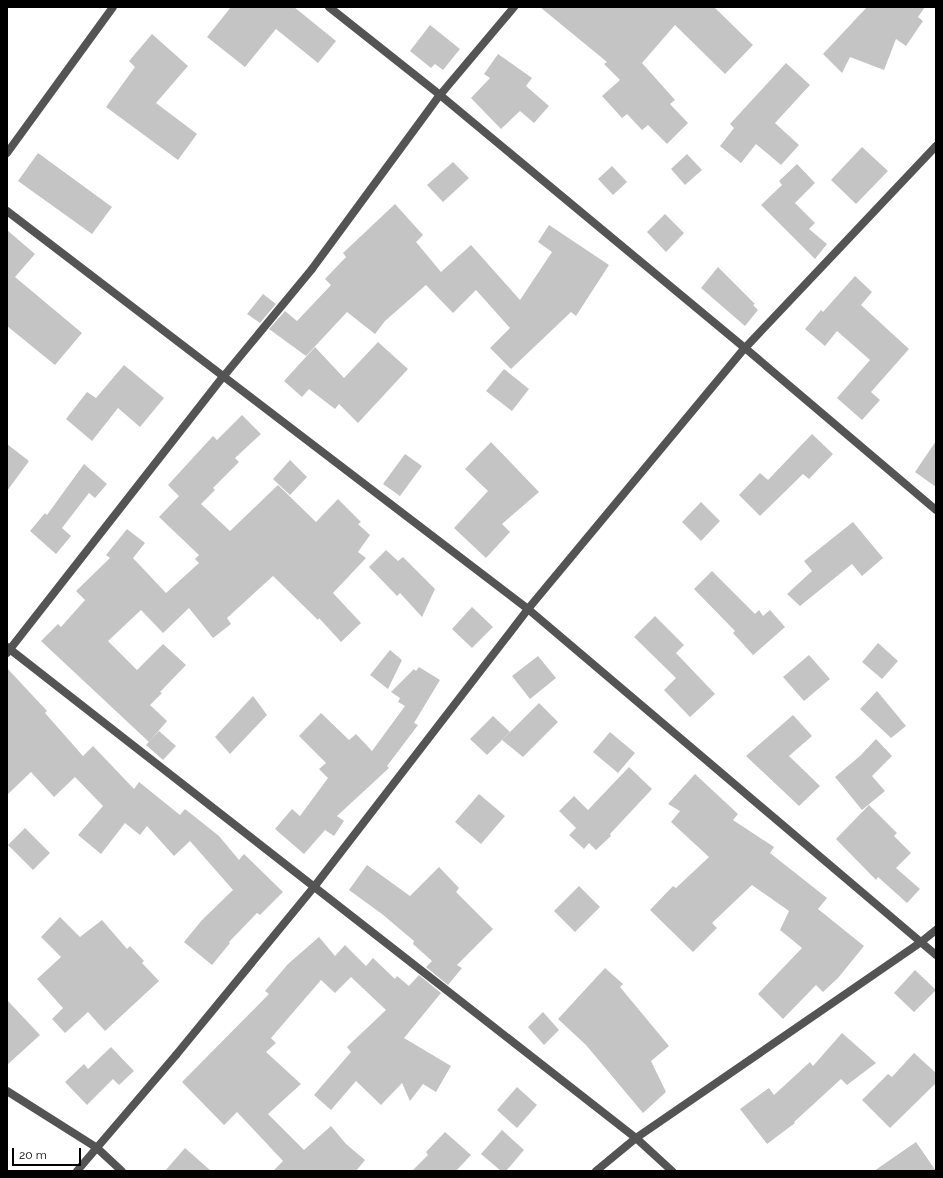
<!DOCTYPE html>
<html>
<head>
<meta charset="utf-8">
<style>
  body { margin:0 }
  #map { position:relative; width:943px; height:1178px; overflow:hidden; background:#fff; font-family:Raleway,sans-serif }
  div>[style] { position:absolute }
  .building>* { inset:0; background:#c4c4c4 }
  .street>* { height:8px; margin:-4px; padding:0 4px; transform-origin:4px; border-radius:4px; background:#545454 }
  span { translate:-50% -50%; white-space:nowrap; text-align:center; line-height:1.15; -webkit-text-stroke:3px #fff; paint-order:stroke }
  .frame { position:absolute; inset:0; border:8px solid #000; pointer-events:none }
  .scale { position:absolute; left:12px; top:1148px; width:69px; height:18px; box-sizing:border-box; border:2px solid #000; border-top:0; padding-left:5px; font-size:12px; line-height:14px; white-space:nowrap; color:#000; -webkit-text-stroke:3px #fff; paint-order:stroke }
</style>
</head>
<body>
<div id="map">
  <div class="building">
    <i style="clip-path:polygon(231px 7px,294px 7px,336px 41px,318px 63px,276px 29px,245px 67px,207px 37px)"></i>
    <i style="clip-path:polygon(540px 7px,714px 7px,753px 45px,725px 74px,675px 25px,642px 63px,675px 100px,670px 104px,688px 123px,667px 144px,648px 125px,642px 130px,627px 114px,622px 118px,602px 96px,620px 80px,604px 64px,607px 62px)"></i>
    <i style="clip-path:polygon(867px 7px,925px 7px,918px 17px,923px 21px,906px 46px,896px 39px,884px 70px,850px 57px,842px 73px,823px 54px)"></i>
    <i style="clip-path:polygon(430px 25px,460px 49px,443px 70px,435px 64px,431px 68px,410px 51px)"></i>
    <i style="clip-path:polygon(152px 34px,188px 66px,156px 103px,197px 134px,178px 160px,106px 107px,135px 67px,129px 61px)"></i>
    <i style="clip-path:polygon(498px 54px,532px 78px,526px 86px,549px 106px,534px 123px,520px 111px,501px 129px,471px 98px,490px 78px,484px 74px)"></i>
    <i style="clip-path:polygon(786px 63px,810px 85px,775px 123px,799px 145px,781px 165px,756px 144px,741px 163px,720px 146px,734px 128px,730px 124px)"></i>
    <i style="clip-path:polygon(862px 147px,888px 171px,856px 204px,831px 180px)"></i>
    <i style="clip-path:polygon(38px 153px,112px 207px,92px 234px,18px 181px)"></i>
    <i style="clip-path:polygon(687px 154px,702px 170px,685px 185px,671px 169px)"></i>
    <i style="clip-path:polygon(453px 162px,469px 178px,443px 202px,427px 185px)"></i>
    <i style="clip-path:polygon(797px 164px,815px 183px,795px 203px,815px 223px,809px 229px,827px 244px,815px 259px,761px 205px,782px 185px,779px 181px)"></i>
    <i style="clip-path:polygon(612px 166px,627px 182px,613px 195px,598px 179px)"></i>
    <i style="clip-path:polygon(395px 204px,423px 235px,416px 242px,441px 272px,471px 245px,520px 300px,552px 252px,538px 242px,549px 225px,609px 265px,576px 316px,571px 312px,511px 369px,490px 348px,510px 328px,476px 290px,453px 313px,426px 285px,385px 321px,375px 334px,347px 312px,306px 356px,269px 329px,285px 311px,297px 321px,331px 285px,325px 279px,346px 257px,343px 253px)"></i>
    <i style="clip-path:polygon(665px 214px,684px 233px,666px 252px,647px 232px)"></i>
    <i style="clip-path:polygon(7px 230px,35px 254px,15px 277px,82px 333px,55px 365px,7px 326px)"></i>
    <i style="clip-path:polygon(718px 267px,755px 304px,753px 305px,758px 310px,745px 326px,701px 288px)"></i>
    <i style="clip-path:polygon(855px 276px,872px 292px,861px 305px,909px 349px,871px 392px,880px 400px,862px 420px,837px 398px,870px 360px,837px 331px,825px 346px,805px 329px,821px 310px,823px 312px)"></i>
    <i style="clip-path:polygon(263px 294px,276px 304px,260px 323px,247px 314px)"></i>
    <i style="clip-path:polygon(378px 342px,408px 369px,358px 423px,339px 404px,335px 409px,309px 389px,302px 397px,284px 381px,315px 347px,344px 378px)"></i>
    <i style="clip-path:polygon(124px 365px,164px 398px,140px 427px,118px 408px,92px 441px,66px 419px,87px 392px,96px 398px)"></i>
    <i style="clip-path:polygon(504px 369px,529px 389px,512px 411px,486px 391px)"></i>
    <i style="clip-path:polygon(242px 415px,261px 434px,235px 458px,239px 462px,213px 488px,215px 490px,201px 504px,230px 531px,278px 485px,316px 522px,338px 499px,361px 522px,358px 524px,370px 535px,358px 552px,366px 558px,333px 593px,361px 623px,341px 642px,319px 618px,318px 620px,273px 576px,227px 618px,231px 624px,213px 638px,189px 608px,163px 633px,141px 610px,108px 641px,137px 670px,163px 644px,186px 665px,160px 692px,162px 693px,150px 705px,167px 721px,149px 742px,41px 641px,58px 624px,61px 627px,85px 600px,76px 591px,110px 558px,106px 555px,127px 529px,145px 543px,133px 558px,166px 593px,199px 563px,195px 559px,199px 555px,159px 517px,179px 496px,168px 485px,213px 436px,217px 440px)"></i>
    <i style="clip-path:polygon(812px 434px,833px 454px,809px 479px,803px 474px,760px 516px,739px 495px,760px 473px,768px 480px)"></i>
    <i style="clip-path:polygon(936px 441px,936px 487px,915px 472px)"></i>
    <i style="clip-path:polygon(491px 442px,539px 492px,502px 524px,510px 532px,486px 558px,454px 528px,488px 491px,465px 469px)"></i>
    <i style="clip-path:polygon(7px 444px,29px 461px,7px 491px)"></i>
    <i style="clip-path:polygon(405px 454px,422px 466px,400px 496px,383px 484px)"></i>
    <i style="clip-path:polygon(290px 460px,307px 477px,290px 495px,273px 479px)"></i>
    <i style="clip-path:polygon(84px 464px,107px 484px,95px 498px,89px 493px,62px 528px,71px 536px,56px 554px,30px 531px,45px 513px,47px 515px)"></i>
    <i style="clip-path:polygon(701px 502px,720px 521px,701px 541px,682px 522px)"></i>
    <i style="clip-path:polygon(853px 522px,883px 558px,862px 576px,852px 564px,800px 606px,787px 594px,812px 571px,804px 561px)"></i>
    <i style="clip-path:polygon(386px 550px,398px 561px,403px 557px,435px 589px,422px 617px,400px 593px,397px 596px,369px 567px)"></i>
    <i style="clip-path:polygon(712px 571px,755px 614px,759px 610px,763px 616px,770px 610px,785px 627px,753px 655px,733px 633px,735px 631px,694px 589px)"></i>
    <i style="clip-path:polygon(472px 607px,493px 627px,472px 648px,452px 629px)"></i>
    <i style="clip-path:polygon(655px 616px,684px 645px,676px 653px,715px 694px,690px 717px,664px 690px,676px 678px,634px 637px)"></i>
    <i style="clip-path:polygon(878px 643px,898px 661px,882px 679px,862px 662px)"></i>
    <i style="clip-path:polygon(390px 650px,402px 660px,388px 689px,370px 675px)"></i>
    <i style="clip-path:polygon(809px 655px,830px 679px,804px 701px,783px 677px)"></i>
    <i style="clip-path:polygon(538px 656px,556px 678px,530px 699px,512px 676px)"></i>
    <i style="clip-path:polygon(419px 667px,440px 680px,414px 723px,418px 725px,387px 766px,389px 768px,337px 816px,344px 821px,334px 836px,325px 830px,304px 854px,275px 829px,292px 809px,300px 816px,328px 778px,319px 769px,326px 763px,299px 736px,321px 713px,349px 740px,356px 734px,372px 751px,405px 706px,398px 702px,400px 698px,391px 692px,414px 669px,416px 671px)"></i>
    <i style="clip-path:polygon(7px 668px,47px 711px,45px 713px,83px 756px,93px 746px,134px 789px,139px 782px,180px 815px,185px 809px,219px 836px,239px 860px,244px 854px,283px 892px,260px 915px,257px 913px,229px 942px,230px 943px,212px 965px,184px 942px,202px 920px,233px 890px,190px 841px,174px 856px,147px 826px,140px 835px,125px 823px,101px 854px,78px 835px,103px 806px,75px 777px,54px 797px,31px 772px,7px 795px)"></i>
    <i style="clip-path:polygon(877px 691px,906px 726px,891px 738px,860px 709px)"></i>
    <i style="clip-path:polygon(253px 696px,267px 715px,230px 754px,215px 737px)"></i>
    <i style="clip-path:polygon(539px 703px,558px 722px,523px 757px,502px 740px)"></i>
    <i style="clip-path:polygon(793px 715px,812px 736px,789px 756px,820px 786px,799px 806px,746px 756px)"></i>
    <i style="clip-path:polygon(493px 716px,510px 732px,487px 755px,470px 739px)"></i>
    <i style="clip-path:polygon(159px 731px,176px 746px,163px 760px,146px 745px)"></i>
    <i style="clip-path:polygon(610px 732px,635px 753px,618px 773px,593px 752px)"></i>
    <i style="clip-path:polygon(876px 739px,892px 756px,872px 776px,885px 791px,862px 810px,835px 777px,860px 756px)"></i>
    <i style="clip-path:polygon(629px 767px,652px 789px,610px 834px,611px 836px,596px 850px,589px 843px,584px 849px,569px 835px,576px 828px,559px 811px,574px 796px,588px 810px)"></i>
    <i style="clip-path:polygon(695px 774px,738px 814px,733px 820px,774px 847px,770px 853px,827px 898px,818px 909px,864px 946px,838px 978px,823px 992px,816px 985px,783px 1019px,758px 994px,802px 948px,780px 930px,789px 911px,752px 885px,712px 923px,717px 928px,693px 952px,650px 910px,673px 886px,676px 888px,709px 857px,671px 822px,680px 811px,668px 804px)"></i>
    <i style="clip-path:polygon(479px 794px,505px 816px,481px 844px,455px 822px)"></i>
    <i style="clip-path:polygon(869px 805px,897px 833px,894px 836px,911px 853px,896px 868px,920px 889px,907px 903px,878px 877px,876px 880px,836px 839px)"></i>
    <i style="clip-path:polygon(25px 828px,50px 853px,33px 870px,8px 845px)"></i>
    <i style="clip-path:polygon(367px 865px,410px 896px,439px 867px,459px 888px,456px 892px,493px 929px,457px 965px,462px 968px,448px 985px,426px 967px,432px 961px,413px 944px,414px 941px,382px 914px,349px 890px)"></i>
    <i style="clip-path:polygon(579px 886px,600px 907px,575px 932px,554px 911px)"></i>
    <i style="clip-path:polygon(60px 917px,80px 937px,102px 920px,127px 949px,130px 946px,144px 961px,142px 963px,159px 981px,105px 1031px,88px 1012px,65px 1033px,52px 1019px,63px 1008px,37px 979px,61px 957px,41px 937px)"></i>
    <i style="clip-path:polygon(319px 937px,335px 956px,345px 945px,366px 966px,373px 958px,395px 979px,397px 976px,409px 986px,419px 975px,441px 993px,404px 1038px,451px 1066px,436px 1092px,423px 1084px,410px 1101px,402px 1083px,381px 1105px,356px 1081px,331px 1110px,314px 1095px,351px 1052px,347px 1047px,386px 1010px,351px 977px,335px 993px,321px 980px,271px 1038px,276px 1043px,266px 1052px,301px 1084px,268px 1114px,304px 1150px,331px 1126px,346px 1144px,365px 1160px,356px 1171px,273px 1171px,283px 1161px,237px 1112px,224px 1125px,182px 1082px,269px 994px,265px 991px,288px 964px)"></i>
    <i style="clip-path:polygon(605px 968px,623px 984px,620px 987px,669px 1046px,651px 1061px,666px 1092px,643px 1113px,586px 1045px,558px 1019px)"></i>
    <i style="clip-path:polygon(915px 970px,936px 990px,914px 1012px,894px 993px)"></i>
    <i style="clip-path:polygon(7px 1000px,40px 1035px,7px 1065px)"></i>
    <i style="clip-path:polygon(543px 1012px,559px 1030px,544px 1045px,528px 1027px)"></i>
    <i style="clip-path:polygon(842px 1033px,876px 1063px,847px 1085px,841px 1079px,794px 1122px,795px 1123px,767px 1144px,740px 1109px,769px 1088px,774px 1095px,810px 1062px,813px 1066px)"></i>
    <i style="clip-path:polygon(111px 1047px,134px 1071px,119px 1085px,113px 1079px,87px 1105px,65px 1082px,84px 1064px,88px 1069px)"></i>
    <i style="clip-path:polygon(914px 1053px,936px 1073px,936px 1083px,890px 1128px,862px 1100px,888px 1074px,892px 1077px)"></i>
    <i style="clip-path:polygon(517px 1087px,537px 1105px,517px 1128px,497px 1110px)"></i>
    <i style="clip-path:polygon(502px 1130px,524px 1150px,506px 1171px,501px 1171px,481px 1154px)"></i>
    <i style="clip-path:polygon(445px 1132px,471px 1155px,456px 1171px,412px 1171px,428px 1155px,426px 1152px)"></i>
    <i style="clip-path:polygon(916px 1142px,936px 1171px,874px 1171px)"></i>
    <i style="clip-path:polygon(185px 1148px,211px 1171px,165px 1171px)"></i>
  </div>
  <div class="street">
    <i style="left:329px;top:7px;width:142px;rotate:38.4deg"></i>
    <i style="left:440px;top:95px;width:396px;rotate:39.7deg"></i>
    <i style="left:745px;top:348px;width:250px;rotate:40.3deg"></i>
    <i style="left:7px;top:153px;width:180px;rotate:-54deg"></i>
    <i style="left:7px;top:211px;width:656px;rotate:37.38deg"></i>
    <i style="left:528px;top:609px;width:535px;rotate:40.3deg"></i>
    <i style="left:7px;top:647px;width:798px;rotate:37.98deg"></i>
    <i style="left:636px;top:1138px;width:49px;rotate:42.5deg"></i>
    <i style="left:7px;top:653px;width:350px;rotate:-52deg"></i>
    <i style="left:223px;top:377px;width:140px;rotate:-50.5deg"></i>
    <i style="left:312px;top:269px;width:216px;rotate:-53.7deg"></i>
    <i style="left:440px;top:95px;width:115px;rotate:-49.9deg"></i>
    <i style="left:7px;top:1091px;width:107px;rotate:32.3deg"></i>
    <i style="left:97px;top:1148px;width:34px;rotate:43deg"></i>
    <i style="left:77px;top:1171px;width:153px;rotate:-49.5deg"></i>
    <i style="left:176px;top:1055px;width:217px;rotate:-50.6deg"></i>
    <i style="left:314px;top:887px;width:351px;rotate:-52.4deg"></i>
    <i style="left:528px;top:609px;width:339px;rotate:-50.3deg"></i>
    <i style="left:745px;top:348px;width:278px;rotate:-46.6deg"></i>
    <i style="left:596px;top:1171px;width:52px;rotate:-39.5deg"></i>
    <i style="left:636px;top:1138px;width:346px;rotate:-34.5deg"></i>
    <i style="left:921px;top:942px;width:19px;rotate:-39deg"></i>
  </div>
  <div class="frame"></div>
  <div class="scale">20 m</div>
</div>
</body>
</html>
